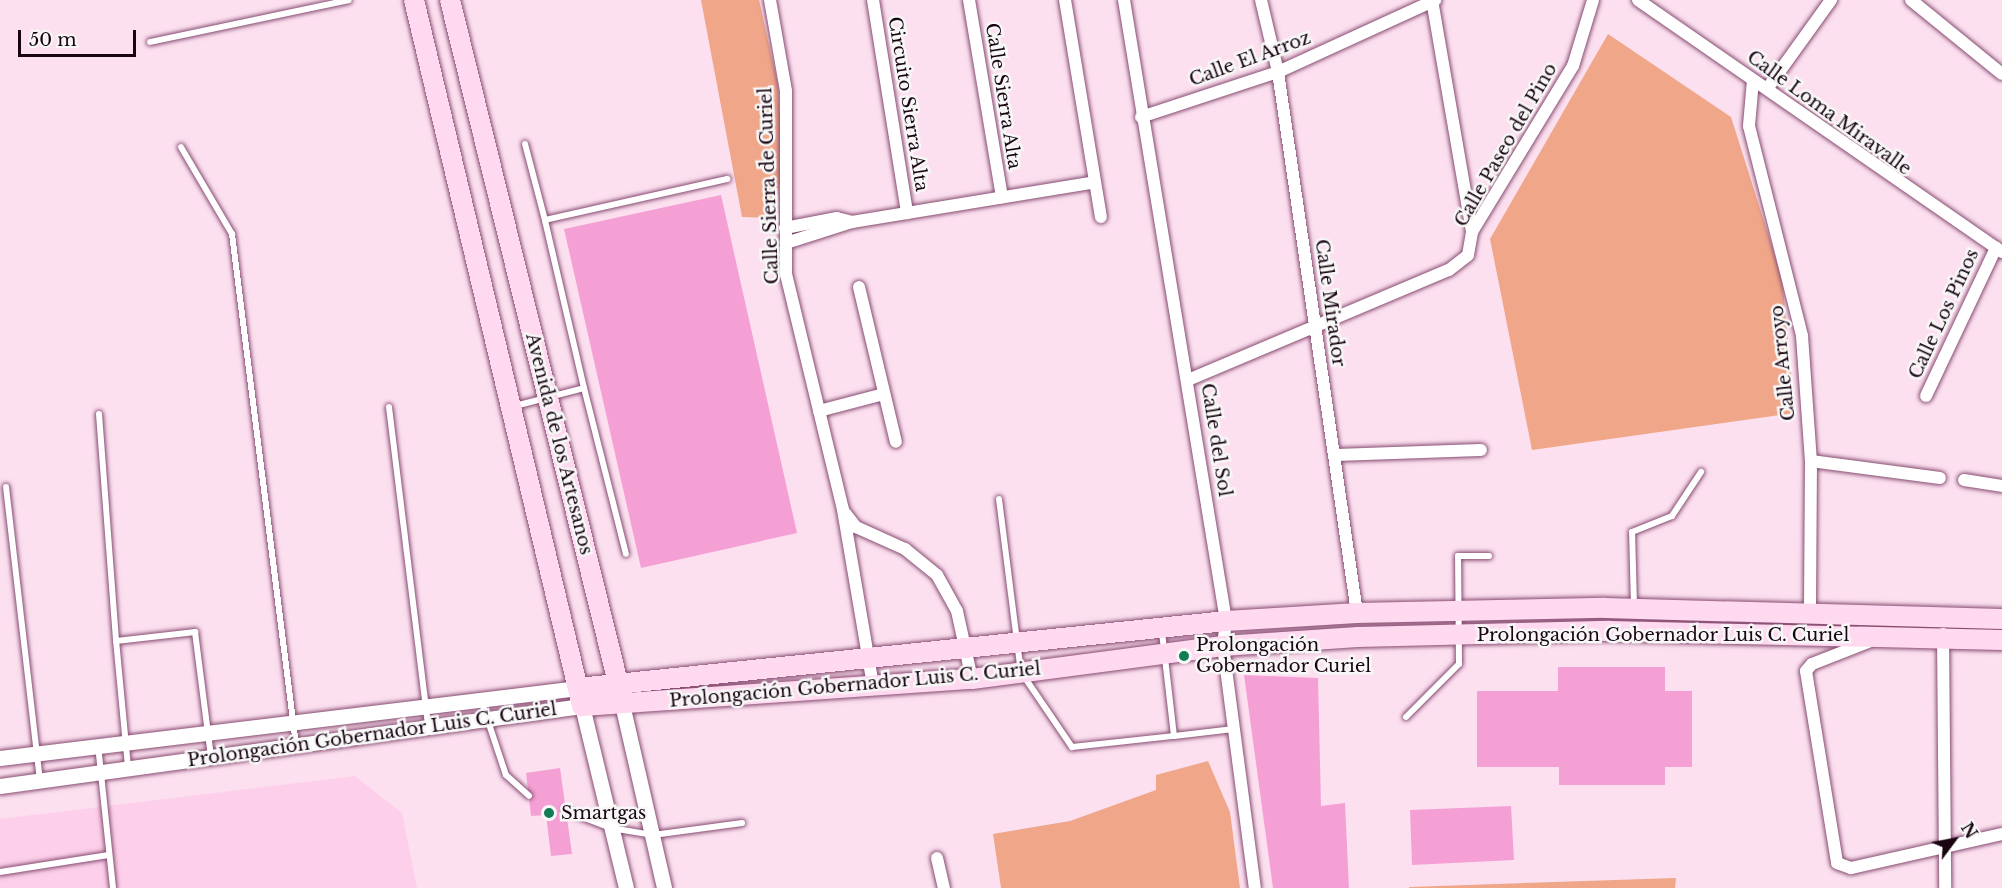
<!DOCTYPE html>
<html>
<head>
<meta charset="utf-8">
<style>
  body { margin:0 }
  #map { position:relative; width:2002px; height:888px; overflow:hidden; background:#fce0f0; font-family:"Libre Baskerville",serif }
  div>[style] { position:absolute }
  .built>* { inset:0; background:#fdcfea }
  .green>* { inset:0; background:#f0a689 }
  .building>* { inset:0; background:#f5a0d4 }
  .roads { filter:drop-shadow(0 0 2px #874c71) drop-shadow(0 0 2px #874c71) }
  .service>* { height:6px; margin:-3px; padding:0 3px; transform-origin:3px; border-radius:3px; background:#fff }
  .minor>* { height:12px; margin:-6px; padding:0 6px; transform-origin:6px; border-radius:6px; background:#fff }
  .tertiary>* { height:15px; margin:-7.5px; padding:0 7.5px; transform-origin:7.5px; border-radius:7.5px; background:#fff }
  .primary>* { height:20px; margin:-10px; padding:0 10px; transform-origin:10px; border-radius:10px; background:#fed9ef }
  .dots>* { width:16px; height:16px; translate:-50% -50%; box-sizing:border-box; border:3px solid #f7f7f7; border-radius:50% }
  span { translate:-50% -50%; white-space:nowrap; text-align:center; line-height:1.15; -webkit-text-stroke:5px #f7f7f7; paint-order:stroke }
  .street-label { font-size:18px; color:#190412 }
  .poi-label { font-size:18px; color:#190412 }
  .left { translate:0 -50%; text-align:left }
  .north { position:absolute; left:1924px; top:810px; width:60px; height:60px; -webkit-text-stroke:4px #f7f7f7; paint-order:stroke; rotate:58deg; font-size:16px; font-weight:700; line-height:24px; text-align:center; color:#190412 }
  .north::after { content:''; display:block; margin:auto; width:21px; height:27px; background:#190412; clip-path:polygon(50% 0,100% 100%,50% 72%,0 100%) }
  .scale { position:absolute; left:18px; top:30px; width:118px; height:27px; box-sizing:border-box; border:3px solid #190412; border-top:0; padding-left:8px; font-size:18px; line-height:21px; white-space:nowrap; color:#190412; -webkit-text-stroke:4px #f7f7f7; paint-order:stroke }
</style>
</head>
<body>
<div id="map">
  <div class="built">
    <i style="clip-path:polygon(355px 776px,402px 813px,417px 888px,0 888px,0 819px)"></i>
  </div>
  <div class="green">
    <i style="clip-path:polygon(701px 0,759px 0,778px 85px,782px 170px,774px 218px,742px 217px)"></i>
    <i style="clip-path:polygon(1608px 34px,1731px 117px,1782px 278px,1795px 413px,1532px 450px,1490px 239px)"></i>
    <i style="clip-path:polygon(1208px 761px,1230px 812px,1240px 888px,1001px 888px,993px 834px,1070px 821px,1156px 790px,1156px 775px)"></i>
    <i style="clip-path:polygon(1676px 878px,1675px 888px,1409px 888px,1409px 887px)"></i>
  </div>
  <div class="building">
    <i style="clip-path:polygon(721px 195px,797px 533px,641px 568px,564px 229px)"></i>
    <i style="clip-path:polygon(1558px 667px,1665px 667px,1665px 691px,1692px 691px,1692px 767px,1665px 767px,1665px 785px,1559px 785px,1559px 767px,1477px 767px,1477px 691px,1558px 691px)"></i>
    <i style="clip-path:polygon(1244px 675px,1318px 678px,1321px 806px,1345px 803px,1349px 888px,1273px 888px)"></i>
    <i style="clip-path:polygon(560px 768px,572px 854px,551px 856px,546px 815px,531px 816px,526px 773px)"></i>
    <i style="clip-path:polygon(1511px 806px,1514px 860px,1412px 865px,1410px 810px)"></i>
  </div>
  <div class="roads">
    <div class="service">
      <i style="left:150px;top:42px;width:203px;rotate:-11.9deg"></i>
      <i style="left:525px;top:144px;width:79px;rotate:75.3deg"></i>
      <i style="left:181px;top:147px;width:101px;rotate:59.6deg"></i>
      <i style="left:232px;top:234px;width:515px;rotate:82.86deg"></i>
      <i style="left:584px;top:388px;width:171px;rotate:75.8deg"></i>
      <i style="left:515px;top:406px;width:71px;rotate:-14.6deg"></i>
      <i style="left:584px;top:388px;width:172px;rotate:-103.1deg"></i>
      <i style="left:545px;top:220px;width:187px;rotate:-12.7deg"></i>
      <i style="left:389px;top:407px;width:320px;rotate:83deg"></i>
      <i style="left:99px;top:414px;width:228px;rotate:85.7deg"></i>
      <i style="left:6px;top:487px;width:295px;rotate:83.4deg"></i>
      <i style="left:999px;top:499px;width:174px;rotate:82.8deg"></i>
      <i style="left:1021px;top:672px;width:91px;rotate:55.8deg"></i>
      <i style="left:1072px;top:747px;width:103px;rotate:-6.2deg"></i>
      <i style="left:1174px;top:736px;width:105px;rotate:-96.6deg"></i>
      <i style="left:1634px;top:606px;width:74px;rotate:-91.5deg"></i>
      <i style="left:1632px;top:532px;width:43px;rotate:-21.8deg"></i>
      <i style="left:1672px;top:516px;width:53px;rotate:-56.6deg"></i>
      <i style="left:481px;top:700px;width:79px;rotate:71.6deg"></i>
      <i style="left:506px;top:775px;width:31px;rotate:42deg"></i>
      <i style="left:1406px;top:717px;width:75px;rotate:-45deg"></i>
      <i style="left:1459px;top:664px;width:108px;rotate:-90.5deg"></i>
      <i style="left:1458px;top:556px;width:31px"></i>
      <i style="left:1174px;top:736px;width:60px;rotate:-6.7deg"></i>
      <i style="left:98px;top:745px;width:144px;rotate:84deg"></i>
      <i style="left:128px;top:767px;width:127px;rotate:-95.4deg"></i>
      <i style="left:116px;top:641px;width:80px;rotate:-6.5deg"></i>
      <i style="left:195px;top:632px;width:126px;rotate:82.7deg"></i>
      <i style="left:566px;top:811px;width:48px;rotate:20.7deg"></i>
      <i style="left:611px;top:828px;width:43px;rotate:9.5deg"></i>
      <i style="left:653px;top:835px;width:90px;rotate:-7.7deg"></i>
      <i style="left:0;top:872px;width:110px;rotate:-8.9deg"></i>
    </div>
    <div class="minor">
      <i style="left:770px;top:0;width:92px;rotate:80deg"></i>
      <i style="left:786px;top:91px;width:183px;rotate:90deg"></i>
      <i style="left:786px;top:274px;width:243px;rotate:76.4deg"></i>
      <i style="left:843px;top:510px;width:179px;rotate:80.3deg"></i>
      <i style="left:873px;top:0;width:216px;rotate:80.9deg"></i>
      <i style="left:969px;top:0;width:200px;rotate:80.5deg"></i>
      <i style="left:1065px;top:0;width:220px;rotate:80.6deg"></i>
      <i style="left:1124px;top:0;width:629px;rotate:80.67deg"></i>
      <i style="left:1226px;top:621px;width:25px;rotate:97deg"></i>
      <i style="left:1223px;top:646px;width:244px;rotate:82.5deg"></i>
      <i style="left:1261px;top:0;width:74px;rotate:76.7deg"></i>
      <i style="left:1278px;top:72px;width:547px;rotate:81.69deg"></i>
      <i style="left:1432px;top:0;width:235px;rotate:80.2deg"></i>
      <i style="left:1638px;top:0;width:443px;rotate:34.7deg"></i>
      <i style="left:1911px;top:0;width:117px;rotate:39.1deg"></i>
      <i style="left:1753px;top:80px;width:46px;rotate:95deg"></i>
      <i style="left:1749px;top:126px;width:217px;rotate:75.8deg"></i>
      <i style="left:1802px;top:336px;width:125px;rotate:85.9deg"></i>
      <i style="left:1811px;top:461px;width:152px;rotate:90.4deg"></i>
      <i style="left:1767px;top:89px;width:110px;rotate:-54.3deg"></i>
      <i style="left:1141px;top:117px;width:144px;rotate:-18.2deg"></i>
      <i style="left:1278px;top:72px;width:173px;rotate:-24.6deg"></i>
      <i style="left:785px;top:228px;width:53px;rotate:-10.9deg"></i>
      <i style="left:837px;top:218px;width:16px;rotate:15deg"></i>
      <i style="left:786px;top:243px;width:69px;rotate:-17.7deg"></i>
      <i style="left:852px;top:222px;width:246px;rotate:-9.3deg"></i>
      <i style="left:859px;top:287px;width:159px;rotate:76.6deg"></i>
      <i style="left:1188px;top:380px;width:283px;rotate:-22.9deg"></i>
      <i style="left:1449px;top:270px;width:24px;rotate:-38deg"></i>
      <i style="left:1468px;top:255px;width:23px;rotate:-80deg"></i>
      <i style="left:1472px;top:232px;width:194px;rotate:-58.7deg"></i>
      <i style="left:1573px;top:66px;width:69px;rotate:-73.1deg"></i>
      <i style="left:1926px;top:396px;width:164px;rotate:-64.7deg"></i>
      <i style="left:819px;top:411px;width:67px;rotate:-14.7deg"></i>
      <i style="left:1335px;top:455px;width:146px;rotate:-2deg"></i>
      <i style="left:1811px;top:461px;width:130px;rotate:7.5deg"></i>
      <i style="left:1964px;top:480px;width:38px;rotate:9deg"></i>
      <i style="left:845px;top:513px;width:18px;rotate:52deg"></i>
      <i style="left:856px;top:527px;width:54px;rotate:24.2deg"></i>
      <i style="left:905px;top:549px;width:41px;rotate:39.1deg"></i>
      <i style="left:937px;top:575px;width:41px;rotate:60.9deg"></i>
      <i style="left:957px;top:611px;width:70px;rotate:77.6deg"></i>
      <i style="left:1943px;top:634px;width:254px;rotate:89.5deg"></i>
      <i style="left:1876px;top:639px;width:69px;rotate:158.7deg"></i>
      <i style="left:1812px;top:664px;width:9px;rotate:131deg"></i>
      <i style="left:1806px;top:671px;width:194px;rotate:80.8deg"></i>
      <i style="left:1837px;top:863px;width:15px;rotate:20deg"></i>
      <i style="left:1851px;top:868px;width:155px;rotate:-12.7deg"></i>
      <i style="left:937px;top:858px;width:31px;rotate:77deg"></i>
    </div>
    <div class="tertiary">
      <i style="left:622px;top:704px;width:189px;rotate:77.1deg"></i>
      <i style="left:0;top:758px;width:582px;rotate:-6.91deg"></i>
      <i style="left:0;top:786px;width:587px;rotate:-7.83deg"></i>
      <i style="left:582px;top:706px;width:187px;rotate:76.4deg"></i>
    </div>
    <div class="primary">
      <i style="left:414px;top:0;width:726px;rotate:76.61deg"></i>
      <i style="left:582px;top:706px;width:391px;rotate:-4deg"></i>
      <i style="left:972px;top:679px;width:253px;rotate:-7.5deg"></i>
      <i style="left:1223px;top:646px;width:135px;rotate:-3.8deg"></i>
      <i style="left:1358px;top:637px;width:252px;rotate:-1.4deg"></i>
      <i style="left:1610px;top:631px;width:392px;rotate:1.3deg"></i>
      <i style="left:450px;top:0;width:716px;rotate:76.18deg"></i>
      <i style="left:578px;top:688px;width:651px;rotate:-5.9deg"></i>
      <i style="left:1226px;top:621px;width:131px;rotate:-3.5deg"></i>
      <i style="left:1357px;top:613px;width:248px;rotate:-1.2deg"></i>
      <i style="left:1605px;top:608px;width:397px;rotate:1.6deg"></i>
    </div>
  </div>
  <div class="dots">
    <i style="left:1184px;top:656px;background:#117c56"></i>
    <i style="left:549px;top:813px;background:#117c56"></i>
  </div>
  <div class="street-label">
    <span style="left:1250px;top:59px;rotate:-20deg">Calle El Arroz</span>
    <span style="left:1003px;top:96px;rotate:81deg">Calle Sierra Alta</span>
    <span style="left:908px;top:104px;rotate:81deg">Circuito Sierra Alta</span>
    <span style="left:1829px;top:113px;rotate:36deg">Calle Loma Miravalle</span>
    <span style="left:1506px;top:145px;rotate:-60deg">Calle Paseo del Pino</span>
    <span style="left:769px;top:186px;rotate:-92deg">Calle Sierra de Curiel</span>
    <span style="left:1330px;top:303px;rotate:82deg">Calle Mirador</span>
    <span style="left:1944px;top:314px;rotate:-65deg">Calle Los Pinos</span>
    <span style="left:1783px;top:363px;rotate:-96deg">Calle Arroyo</span>
    <span style="left:1216px;top:440px;rotate:81deg">Calle del Sol</span>
    <span style="left:559px;top:444px;rotate:76deg">Avenida de los Artesanos</span>
    <span style="left:1663px;top:635px">Prolongación Gobernador Luis C. Curiel</span>
    <span style="left:855px;top:685px;rotate:-5deg">Prolongación Gobernador Luis C. Curiel</span>
    <span style="left:372px;top:735px;rotate:-8deg">Prolongación Gobernador Luis C. Curiel</span>
  </div>
  <div class="poi-label">
    <span class="left" style="left:1196px;top:656px">Prolongación<br>Gobernador Curiel</span>
    <span class="left" style="left:561px;top:813px">Smartgas</span>
  </div>
  <div class="north">N</div>
  <div class="scale">50 m</div>
</div>
</body>
</html>
